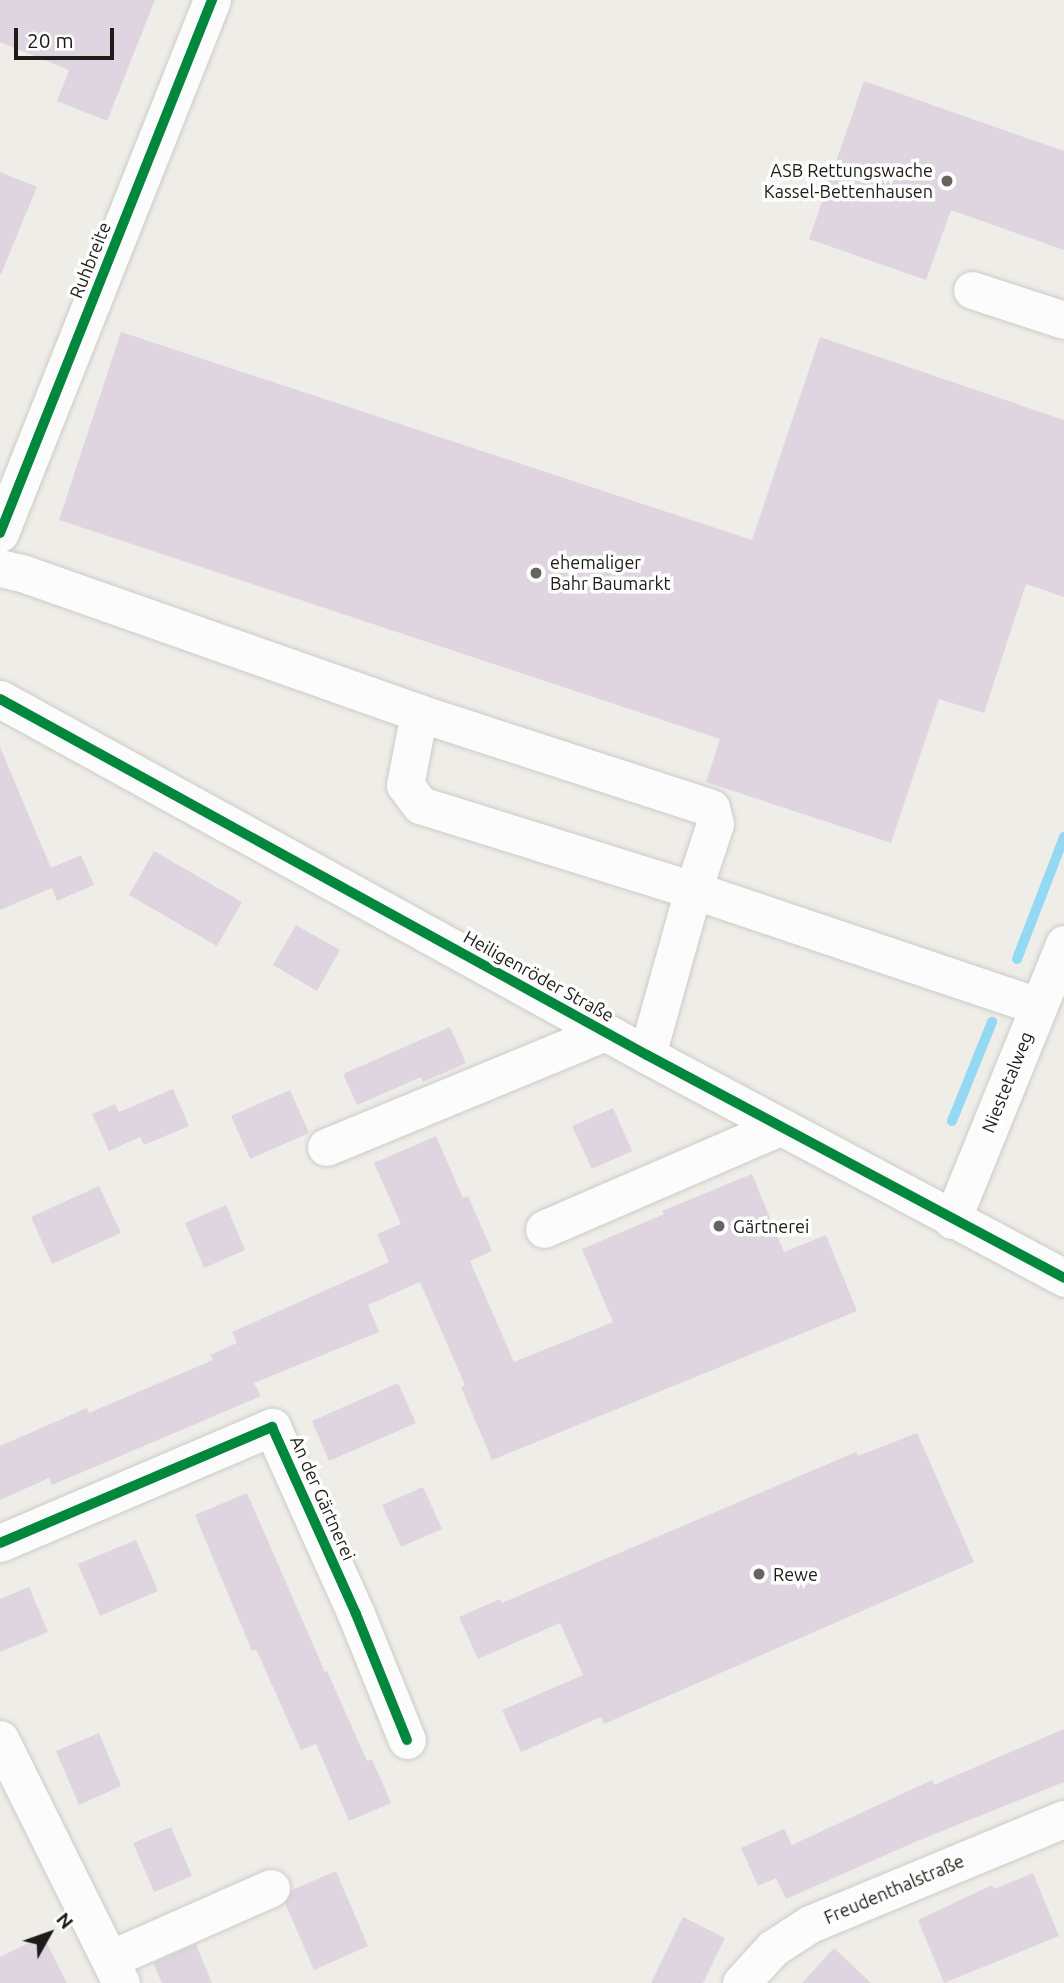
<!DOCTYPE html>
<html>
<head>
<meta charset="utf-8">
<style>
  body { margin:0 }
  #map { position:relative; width:1064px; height:1983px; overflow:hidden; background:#eeede8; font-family:Ubuntu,sans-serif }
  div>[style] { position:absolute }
  .stream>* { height:10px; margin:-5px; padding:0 5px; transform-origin:5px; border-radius:5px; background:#94d9f3 }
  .building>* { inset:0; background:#dfd5e1 }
  .roads { filter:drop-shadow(0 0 2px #cccbc7) drop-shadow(0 0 2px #cccbc7) }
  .minor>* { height:37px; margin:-18.5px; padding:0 18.5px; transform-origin:18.5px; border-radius:18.5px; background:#fcfcfc }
  .cycleway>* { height:10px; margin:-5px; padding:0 5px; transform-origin:5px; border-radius:5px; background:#00873e }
  .dots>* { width:19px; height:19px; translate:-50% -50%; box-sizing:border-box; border:4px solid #fff; border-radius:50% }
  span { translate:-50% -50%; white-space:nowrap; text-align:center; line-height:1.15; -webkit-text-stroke:7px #fff; paint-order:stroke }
  .poi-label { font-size:18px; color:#1c1b18 }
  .right { translate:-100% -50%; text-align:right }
  .left { translate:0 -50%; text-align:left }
  .street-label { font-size:18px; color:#1c1b18 }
  .north { position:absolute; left:14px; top:1899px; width:70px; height:70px; -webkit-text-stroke:5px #fff; paint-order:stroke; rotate:50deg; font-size:19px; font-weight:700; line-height:28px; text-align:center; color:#1c1b18 }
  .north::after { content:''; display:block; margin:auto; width:24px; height:32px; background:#1c1b18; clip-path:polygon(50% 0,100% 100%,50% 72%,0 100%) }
  .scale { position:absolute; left:14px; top:28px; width:100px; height:32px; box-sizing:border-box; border:4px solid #1c1b18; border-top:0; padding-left:9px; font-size:21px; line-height:24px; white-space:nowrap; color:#1c1b18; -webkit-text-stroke:5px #fff; paint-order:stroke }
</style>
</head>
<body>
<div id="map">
  <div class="stream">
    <i style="left:1017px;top:959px;width:131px;rotate:-68.9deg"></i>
    <i style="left:952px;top:1121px;width:107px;rotate:-68deg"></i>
  </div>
  <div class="building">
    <i style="clip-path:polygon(0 0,155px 0,107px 121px,57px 101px,69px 70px,0 42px)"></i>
    <i style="clip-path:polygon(864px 81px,1064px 151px,1064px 250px,951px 210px,926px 280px,809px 239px)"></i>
    <i style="clip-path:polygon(0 172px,37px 187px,1px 274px,0 274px)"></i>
    <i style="clip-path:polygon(121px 332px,752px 540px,820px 337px,1064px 420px,1064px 597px,1026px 584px,984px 713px,939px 699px,891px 843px,706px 782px,720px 739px,59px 520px)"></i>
    <i style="clip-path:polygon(0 747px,51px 868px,81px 855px,94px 885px,57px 901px,52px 888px,0 910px)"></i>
    <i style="clip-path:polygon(154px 851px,242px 902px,217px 946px,129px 895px)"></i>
    <i style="clip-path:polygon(296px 925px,340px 950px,317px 991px,273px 965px)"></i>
    <i style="clip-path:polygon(450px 1027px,466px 1063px,423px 1082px,421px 1077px,357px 1105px,343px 1074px)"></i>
    <i style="clip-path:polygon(173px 1089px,189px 1126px,144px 1145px,140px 1137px,109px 1151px,92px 1114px,115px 1104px,119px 1112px)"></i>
    <i style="clip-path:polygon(290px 1090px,309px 1133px,250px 1159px,231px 1116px)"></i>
    <i style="clip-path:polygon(613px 1108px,632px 1151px,592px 1169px,572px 1126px)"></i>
    <i style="clip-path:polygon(436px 1136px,463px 1198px,468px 1196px,492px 1251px,470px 1261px,514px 1362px,613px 1322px,582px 1249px,664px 1214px,662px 1211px,752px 1174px,784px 1252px,826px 1235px,857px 1311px,492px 1460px,461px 1387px,465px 1385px,420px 1282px,368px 1305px,379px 1332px,254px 1383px,261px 1396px,52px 1485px,49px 1478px,0 1500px,0 1446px,87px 1408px,89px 1413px,213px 1360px,210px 1355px,237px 1343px,232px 1332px,389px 1262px,377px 1234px,401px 1224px,374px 1163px)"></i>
    <i style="clip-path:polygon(99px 1186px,121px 1233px,52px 1264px,31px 1217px)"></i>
    <i style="clip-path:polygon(226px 1205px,245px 1250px,204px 1268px,185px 1223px)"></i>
    <i style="clip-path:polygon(398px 1383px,416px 1423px,329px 1461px,312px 1421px)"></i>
    <i style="clip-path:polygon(917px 1433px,974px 1562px,604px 1724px,601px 1717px,521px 1752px,502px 1710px,583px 1675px,560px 1623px,478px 1659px,459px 1617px,500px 1599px,502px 1603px,856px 1452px,858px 1456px)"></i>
    <i style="clip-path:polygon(423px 1487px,442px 1529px,401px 1547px,382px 1505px)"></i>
    <i style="clip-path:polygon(247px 1493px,325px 1672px,327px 1671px,367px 1761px,372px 1759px,391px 1803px,349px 1821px,316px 1744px,301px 1750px,256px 1649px,252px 1651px,195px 1515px)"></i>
    <i style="clip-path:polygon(136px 1540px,158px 1591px,100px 1616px,78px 1564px)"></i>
    <i style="clip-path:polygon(29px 1587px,48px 1632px,0 1652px,0 1599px)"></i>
    <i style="clip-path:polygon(1064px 1729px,1064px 1782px,915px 1842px,786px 1899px,776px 1878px,758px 1886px,741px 1848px,784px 1829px,792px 1845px,932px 1780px,934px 1785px)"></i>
    <i style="clip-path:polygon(99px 1733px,121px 1786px,79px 1805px,56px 1751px)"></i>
    <i style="clip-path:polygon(171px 1827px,192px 1876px,154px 1892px,133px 1843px)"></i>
    <i style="clip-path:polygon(336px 1871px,368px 1946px,314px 1970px,285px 1903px,292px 1890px)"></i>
    <i style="clip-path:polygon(1033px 1873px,1059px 1936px,944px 1983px,918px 1920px,992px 1885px,994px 1889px)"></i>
    <i style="clip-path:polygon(683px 1917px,725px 1938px,703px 1983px,651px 1983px)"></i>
    <i style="clip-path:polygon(43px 1936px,67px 1983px,0 1983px,0 1957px)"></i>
    <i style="clip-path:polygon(196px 1944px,212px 1983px,162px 1983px,153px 1963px)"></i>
    <i style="clip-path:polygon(834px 1948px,871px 1983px,802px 1983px)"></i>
  </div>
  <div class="roads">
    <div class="minor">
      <i style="left:972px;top:290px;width:97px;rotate:18.1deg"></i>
      <i style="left:0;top:533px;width:574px;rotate:-68.31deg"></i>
      <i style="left:0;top:568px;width:23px;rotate:13deg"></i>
      <i style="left:22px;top:573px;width:421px;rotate:19.4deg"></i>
      <i style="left:419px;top:713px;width:73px;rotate:101deg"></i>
      <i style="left:405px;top:785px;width:25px;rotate:53deg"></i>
      <i style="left:420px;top:805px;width:286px;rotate:17.3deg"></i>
      <i style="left:693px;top:890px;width:364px;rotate:18.6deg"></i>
      <i style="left:0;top:699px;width:738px;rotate:28.82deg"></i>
      <i style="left:647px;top:1055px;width:473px;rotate:28.1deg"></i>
      <i style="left:419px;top:713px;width:307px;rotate:18deg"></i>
      <i style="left:711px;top:808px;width:16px;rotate:76deg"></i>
      <i style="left:715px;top:824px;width:70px;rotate:108.4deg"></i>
      <i style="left:693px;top:890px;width:171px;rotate:105.6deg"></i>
      <i style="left:326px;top:1147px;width:302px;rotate:-22.4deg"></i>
      <i style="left:952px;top:1220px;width:298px;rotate:-67.9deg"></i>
      <i style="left:544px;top:1229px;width:257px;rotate:-23.4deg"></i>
      <i style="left:0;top:1543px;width:296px;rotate:-23.1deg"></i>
      <i style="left:272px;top:1427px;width:205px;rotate:65.8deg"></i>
      <i style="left:356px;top:1614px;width:136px;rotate:68deg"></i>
      <i style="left:0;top:1739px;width:272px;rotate:63.6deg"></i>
      <i style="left:110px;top:1959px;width:176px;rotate:-23.8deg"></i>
      <i style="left:741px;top:1983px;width:47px;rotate:-47.6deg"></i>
      <i style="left:773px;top:1948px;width:44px;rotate:-33deg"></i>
      <i style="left:810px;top:1924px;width:275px;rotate:-22.5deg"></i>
    </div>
  </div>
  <div class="cycleway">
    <i style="left:0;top:533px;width:574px;rotate:-68.31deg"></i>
    <i style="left:0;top:699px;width:738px;rotate:28.82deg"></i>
    <i style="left:647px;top:1055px;width:473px;rotate:28.1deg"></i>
    <i style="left:0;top:1543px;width:296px;rotate:-23.1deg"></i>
    <i style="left:272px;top:1427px;width:205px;rotate:65.8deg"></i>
    <i style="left:356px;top:1614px;width:136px;rotate:68deg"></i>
  </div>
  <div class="dots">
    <i style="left:947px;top:181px;background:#666461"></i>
    <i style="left:536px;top:573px;background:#666461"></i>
    <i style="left:719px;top:1226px;background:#666461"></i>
    <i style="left:759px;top:1574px;background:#666461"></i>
  </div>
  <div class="poi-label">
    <span class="right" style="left:933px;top:181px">ASB Rettungswache<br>Kassel-Bettenhausen</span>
    <span class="left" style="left:550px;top:573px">ehemaliger<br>Bahr Baumarkt</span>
    <span class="left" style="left:733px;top:1226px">Gärtnerei</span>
    <span class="left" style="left:773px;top:1574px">Rewe</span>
  </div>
  <div class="street-label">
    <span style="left:90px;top:260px;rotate:-68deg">Ruhbreite</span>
    <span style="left:539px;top:976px;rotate:29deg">Heiligenröder Straße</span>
    <span style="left:1007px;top:1082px;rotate:-68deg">Niestetalweg</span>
    <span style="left:323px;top:1498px;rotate:66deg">An der Gärtnerei</span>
    <span style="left:894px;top:1889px;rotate:-23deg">Freudenthalstraße</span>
  </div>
  <div class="north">N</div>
  <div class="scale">20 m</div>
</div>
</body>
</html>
